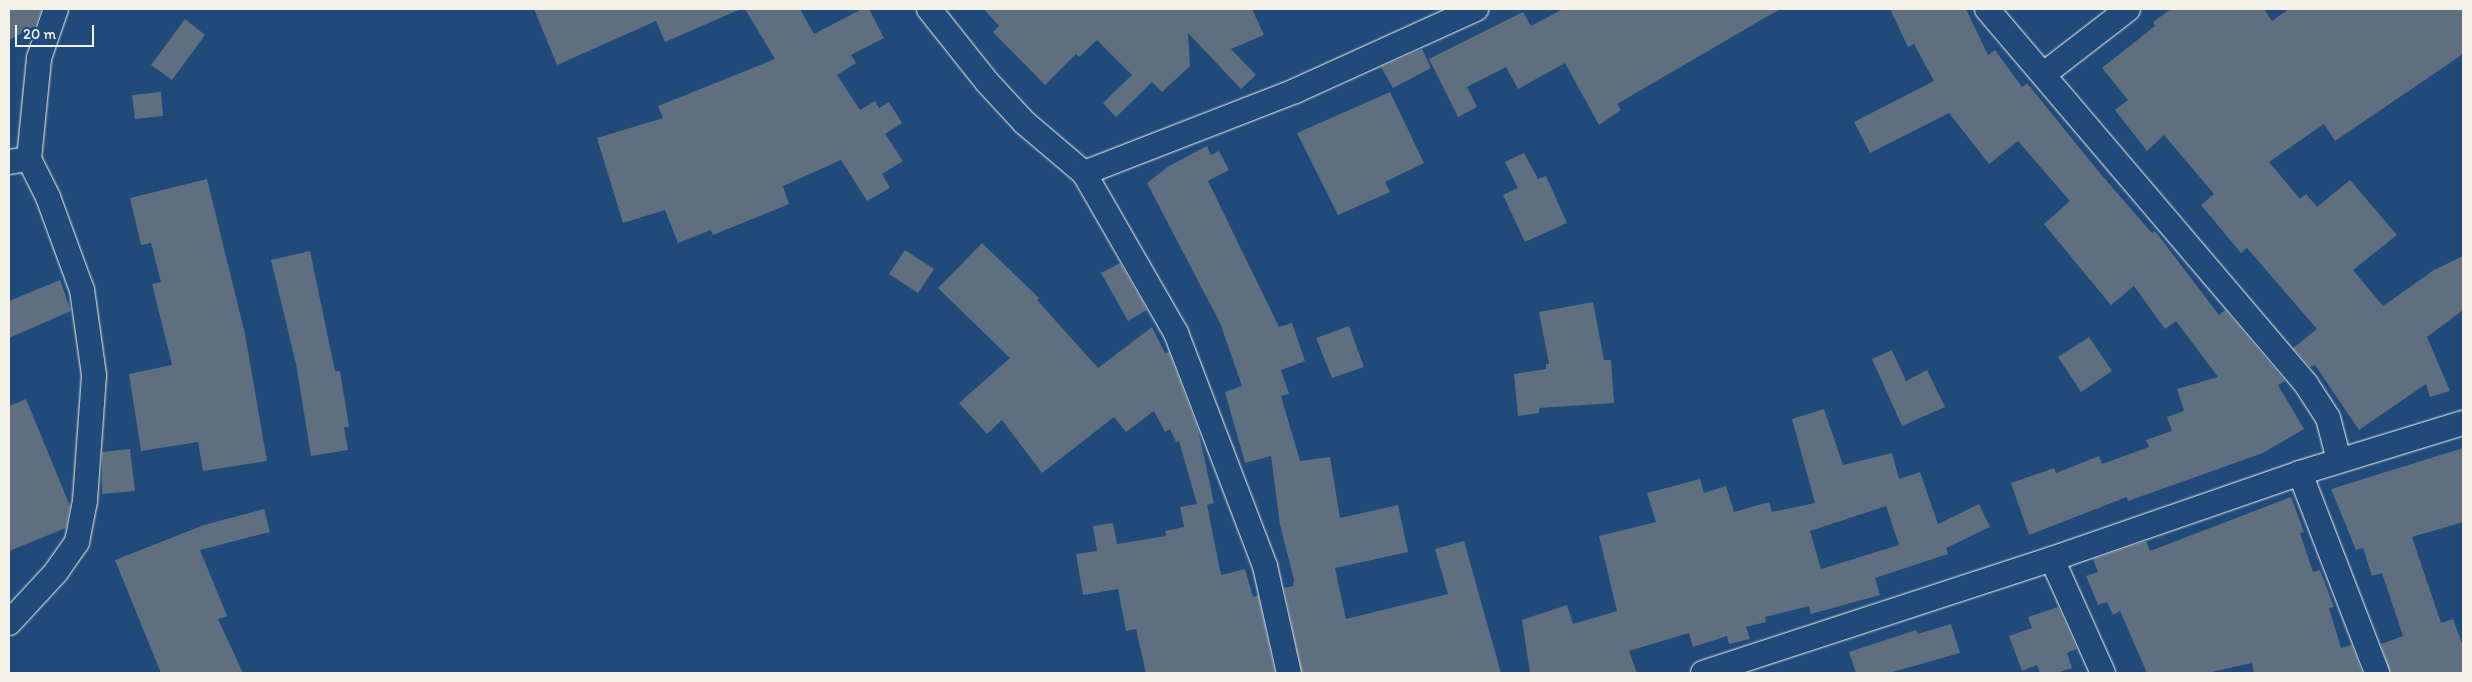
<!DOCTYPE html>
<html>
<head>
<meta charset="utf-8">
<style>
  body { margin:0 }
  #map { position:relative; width:2472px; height:682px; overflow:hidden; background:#1f4a7a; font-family:Itim,sans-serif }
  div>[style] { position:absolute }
  .building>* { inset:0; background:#5f6f7f }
  .roads { filter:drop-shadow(0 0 1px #f4f1e8) drop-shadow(0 0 1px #f4f1e8) }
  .street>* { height:24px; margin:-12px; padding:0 12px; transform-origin:12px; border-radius:12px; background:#1f4a7a }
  span { translate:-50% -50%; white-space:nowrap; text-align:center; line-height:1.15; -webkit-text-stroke:4.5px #1f4a7a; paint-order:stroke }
  .frame { position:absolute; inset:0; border:10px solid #f4f1e8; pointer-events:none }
  .scale { position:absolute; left:15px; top:25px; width:79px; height:22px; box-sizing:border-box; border:2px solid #f4f1e8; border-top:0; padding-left:6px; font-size:15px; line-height:18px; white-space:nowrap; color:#f4f1e8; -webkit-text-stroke:4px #1f4a7a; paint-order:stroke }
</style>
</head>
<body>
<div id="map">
  <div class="building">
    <i style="clip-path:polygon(9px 9px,42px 9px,35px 26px,9px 40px)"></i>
    <i style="clip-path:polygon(534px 9px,741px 9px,665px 42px,656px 21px,557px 65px)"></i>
    <i style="clip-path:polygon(745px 9px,800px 9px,814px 34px,862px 9px,869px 9px,884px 38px,851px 55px,856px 63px,837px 75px,860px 110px,875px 101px,879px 108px,889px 102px,902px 123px,885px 134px,903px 161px,882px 174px,890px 188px,867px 201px,841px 160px,783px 186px,789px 204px,713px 235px,711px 230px,678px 243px,665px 210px,623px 223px,597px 138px,663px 118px,658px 106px,775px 59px)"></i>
    <i style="clip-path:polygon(984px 9px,1252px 9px,1264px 35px,1231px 49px,1256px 75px,1241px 89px,1188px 33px,1190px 66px,1162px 92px,1152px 82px,1116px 117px,1103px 103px,1132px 75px,1097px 40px,1079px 57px,1076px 54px,1045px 85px,993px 32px,999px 26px)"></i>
    <i style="clip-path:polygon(1563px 9px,1780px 9px,1617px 104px,1621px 110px,1599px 125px,1565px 63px,1518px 89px,1506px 67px,1467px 87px,1477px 107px,1458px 117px,1429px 59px,1523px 12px,1531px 26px)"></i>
    <i style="clip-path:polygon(1890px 9px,1966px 9px,1988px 55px,1995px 50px,2022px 87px,2027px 83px,2099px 172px,2152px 233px,2155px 231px,2219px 315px,2225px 310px,2285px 381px,2278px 385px,2304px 429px,2263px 453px,2128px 501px,2127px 497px,2029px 535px,2011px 483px,2054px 468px,2056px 473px,2099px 456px,2102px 464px,2149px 447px,2146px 440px,2172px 431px,2167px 417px,2184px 411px,2177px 389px,2218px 377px,2176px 321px,2165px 329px,2134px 286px,2111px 305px,2076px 263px,2044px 224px,2070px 201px,2018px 141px,1989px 164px,1949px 113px,1870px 153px,1854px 122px,1934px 81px,1914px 44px,1908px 47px)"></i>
    <i style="clip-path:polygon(2171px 9px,2264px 9px,2272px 21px,2289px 9px,2463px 9px,2463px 54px,2335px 141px,2324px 124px,2269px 162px,2300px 199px,2306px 194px,2317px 207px,2350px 180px,2397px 235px,2353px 270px,2383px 306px,2434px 270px,2463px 256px,2463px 310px,2427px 337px,2450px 391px,2430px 397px,2426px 384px,2359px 430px,2315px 365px,2310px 367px,2293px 348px,2317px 329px,2247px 248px,2241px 253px,2201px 205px,2214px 194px,2164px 135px,2147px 151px,2115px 110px,2128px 100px,2102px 68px,2155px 26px,2153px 22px)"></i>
    <i style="clip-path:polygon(185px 19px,205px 35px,172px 80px,151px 65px)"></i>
    <i style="clip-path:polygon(1422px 49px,1431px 68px,1393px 88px,1381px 67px)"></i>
    <i style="clip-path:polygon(161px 92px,163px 116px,135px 119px,132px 95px)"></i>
    <i style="clip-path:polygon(1390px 92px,1424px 163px,1385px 182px,1390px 192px,1338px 215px,1297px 133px)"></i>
    <i style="clip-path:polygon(1207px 146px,1211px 155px,1219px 151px,1229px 170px,1208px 181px,1279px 327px,1292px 323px,1305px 361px,1281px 370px,1289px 394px,1281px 396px,1300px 461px,1330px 457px,1340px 518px,1398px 505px,1408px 552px,1335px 568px,1346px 619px,1448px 594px,1435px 549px,1464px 541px,1501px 673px,1302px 673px,1284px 588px,1293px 586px,1294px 580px,1280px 525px,1271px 456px,1245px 463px,1225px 392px,1242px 386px,1220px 323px,1147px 183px,1169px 166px)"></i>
    <i style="clip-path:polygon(1524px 153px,1538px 179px,1546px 176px,1567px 223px,1525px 242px,1503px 195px,1518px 188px,1505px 162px)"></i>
    <i style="clip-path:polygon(207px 179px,245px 334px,267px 461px,203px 471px,198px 442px,141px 451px,129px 374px,172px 365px,152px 284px,161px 282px,151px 243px,141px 245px,130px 198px)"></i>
    <i style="clip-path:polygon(982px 243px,1039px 298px,1037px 300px,1098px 368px,1152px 327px,1165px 353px,1169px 352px,1198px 429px,1214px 503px,1207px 505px,1221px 575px,1245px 569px,1253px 597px,1258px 595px,1275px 673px,1146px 673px,1136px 629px,1126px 631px,1118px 589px,1083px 595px,1076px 554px,1097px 551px,1093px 526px,1113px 523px,1117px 544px,1166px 536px,1165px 531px,1184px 527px,1180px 507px,1197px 504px,1179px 441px,1176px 442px,1170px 429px,1165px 432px,1154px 411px,1126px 432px,1114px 417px,1042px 473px,1002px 420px,987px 434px,959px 403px,1010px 358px,938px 288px)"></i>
    <i style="clip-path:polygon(905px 250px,934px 269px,918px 293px,889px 274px)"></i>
    <i style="clip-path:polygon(310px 251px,335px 371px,340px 371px,349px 427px,344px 427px,348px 450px,311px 456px,296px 364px,271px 260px)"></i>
    <i style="clip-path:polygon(1120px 263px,1147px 310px,1128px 321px,1101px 273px)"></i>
    <i style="clip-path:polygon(60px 280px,71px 311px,9px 338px,9px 301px)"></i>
    <i style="clip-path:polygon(1593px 302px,1604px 360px,1611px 360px,1614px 403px,1539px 408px,1539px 413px,1518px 416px,1514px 374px,1546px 369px,1546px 364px,1549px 364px,1539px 312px)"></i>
    <i style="clip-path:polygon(1349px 326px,1364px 367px,1332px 378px,1316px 338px)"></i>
    <i style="clip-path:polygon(2089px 337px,2112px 371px,2081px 392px,2058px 357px)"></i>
    <i style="clip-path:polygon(1892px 350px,1906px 381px,1927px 370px,1945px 407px,1902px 426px,1872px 359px)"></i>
    <i style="clip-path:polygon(26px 399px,70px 506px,66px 528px,9px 551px,9px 406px)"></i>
    <i style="clip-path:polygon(evenodd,1824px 409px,1843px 465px,1892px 453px,1899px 479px,1920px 472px,1938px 524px,1979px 504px,1990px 527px,1946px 548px,1948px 554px,1875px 578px,1880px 595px,1811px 614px,1809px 606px,1765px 617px,1766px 622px,1746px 627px,1750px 639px,1729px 644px,1727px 636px,1693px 647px,1689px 633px,1629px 651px,1637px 673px,1530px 673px,1522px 620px,1567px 605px,1573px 624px,1617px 611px,1599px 536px,1656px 522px,1647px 493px,1700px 479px,1704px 493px,1726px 486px,1734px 512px,1769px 502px,1772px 512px,1815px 503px,1792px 419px,1824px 409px,1886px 506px,1899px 545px,1821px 569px,1810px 531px,1886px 506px)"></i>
    <i style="clip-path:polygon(2463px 448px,2463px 522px,2412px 537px,2441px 623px,2453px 619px,2463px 646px,2463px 673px,2390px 673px,2381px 644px,2403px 636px,2382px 573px,2372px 576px,2363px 548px,2356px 550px,2331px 489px)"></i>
    <i style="clip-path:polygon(130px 449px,135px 491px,102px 494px,102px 452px)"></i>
    <i style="clip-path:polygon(2291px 497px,2304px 532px,2300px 533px,2313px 572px,2320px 570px,2334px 607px,2329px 608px,2341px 648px,2352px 645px,2362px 673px,2254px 673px,2252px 663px,2207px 673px,2147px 673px,2120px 611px,2113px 615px,2107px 602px,2098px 605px,2086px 576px,2098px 572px,2093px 559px,2146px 541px,2150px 551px)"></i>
    <i style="clip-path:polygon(264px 509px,270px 532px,200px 550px,227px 616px,218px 619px,243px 673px,161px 673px,115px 560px,204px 525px)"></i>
    <i style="clip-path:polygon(2058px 607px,2077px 649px,2067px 653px,2072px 668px,2056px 673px,2040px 673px,2037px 665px,2022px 671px,2009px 636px,2032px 628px,2028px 617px)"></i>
    <i style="clip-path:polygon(1951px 624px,1960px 653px,1889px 673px,1856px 673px,1849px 652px,1916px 630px,1918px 634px)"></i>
  </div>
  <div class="roads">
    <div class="street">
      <i style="left:929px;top:9px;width:93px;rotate:51.5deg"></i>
      <i style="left:987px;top:82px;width:56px;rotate:47.2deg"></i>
      <i style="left:1025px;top:123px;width:77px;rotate:40.3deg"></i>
      <i style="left:1084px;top:173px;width:185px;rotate:60.1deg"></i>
      <i style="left:1176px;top:333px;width:249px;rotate:69.1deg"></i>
      <i style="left:1265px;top:566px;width:110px;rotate:77.4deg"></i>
      <i style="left:1987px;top:9px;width:492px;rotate:49.6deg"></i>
      <i style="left:2306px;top:384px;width:40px;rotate:57.1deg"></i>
      <i style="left:2328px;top:418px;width:43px;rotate:75.3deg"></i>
      <i style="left:2044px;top:74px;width:106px;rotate:-37.7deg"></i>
      <i style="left:9px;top:162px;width:20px;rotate:-9deg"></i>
      <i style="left:1084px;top:173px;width:226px;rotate:-21.2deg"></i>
      <i style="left:1295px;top:91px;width:199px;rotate:-24.4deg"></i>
      <i style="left:2300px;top:473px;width:214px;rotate:68.9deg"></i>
      <i style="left:2052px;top:559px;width:125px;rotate:65.9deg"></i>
      <i style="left:9px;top:623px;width:69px;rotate:-47.3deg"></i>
      <i style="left:56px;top:572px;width:37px;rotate:-55deg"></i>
      <i style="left:77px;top:542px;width:42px;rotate:-79deg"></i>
      <i style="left:85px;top:501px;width:126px;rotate:-85.9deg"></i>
      <i style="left:94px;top:375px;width:86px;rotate:-98deg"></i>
      <i style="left:82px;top:290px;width:99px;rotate:-110.1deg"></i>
      <i style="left:48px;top:197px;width:42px;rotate:-116.6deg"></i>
      <i style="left:29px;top:159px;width:101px;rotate:-84.3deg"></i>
      <i style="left:39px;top:58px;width:52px;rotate:-70.9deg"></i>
      <i style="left:1703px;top:673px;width:367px;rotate:-18.1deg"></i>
      <i style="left:2052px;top:559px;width:262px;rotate:-19.1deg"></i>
      <i style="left:2300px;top:473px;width:170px;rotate:-17.1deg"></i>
    </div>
  </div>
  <div class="frame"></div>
  <div class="scale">20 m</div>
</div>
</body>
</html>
